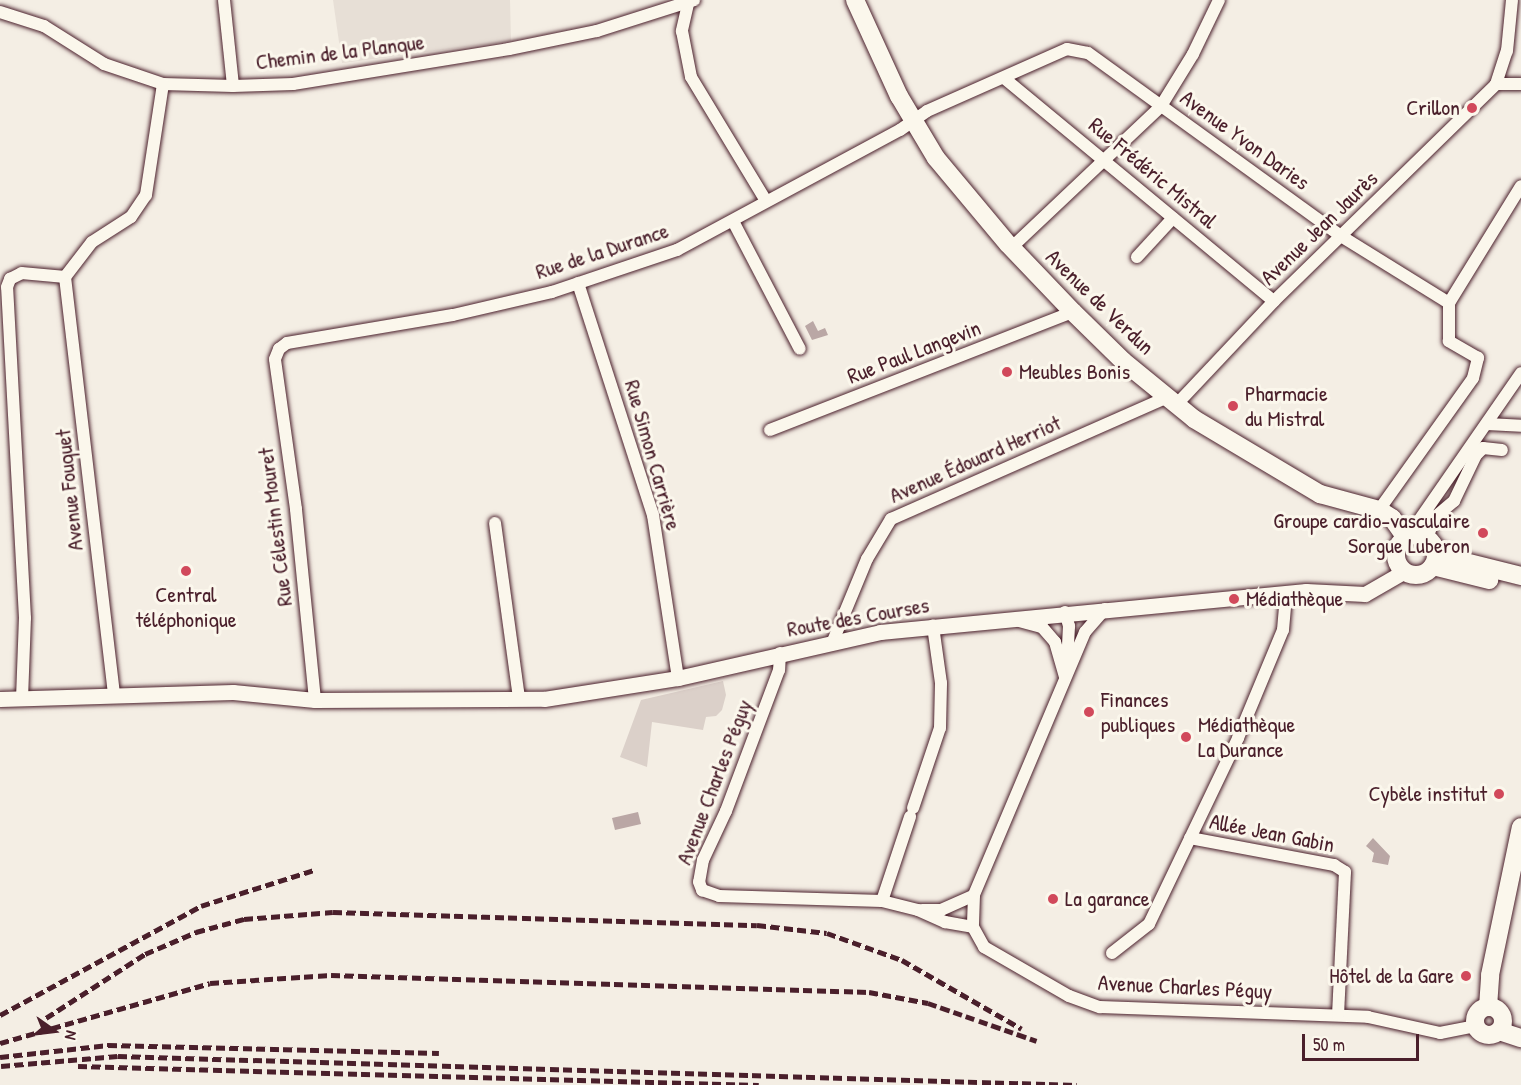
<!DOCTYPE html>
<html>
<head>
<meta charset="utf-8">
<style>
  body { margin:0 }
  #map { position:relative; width:1521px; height:1085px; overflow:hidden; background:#f4eee4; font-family:"Patrick Hand",sans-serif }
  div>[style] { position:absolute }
  .built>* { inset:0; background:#e7dfd6 }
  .green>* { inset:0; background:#dbd0c9 }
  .water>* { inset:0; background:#baa7a5 }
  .roads { filter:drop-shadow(0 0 2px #4a1f2b) drop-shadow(0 0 2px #4a1f2b) }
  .minor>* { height:12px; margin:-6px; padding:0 6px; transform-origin:6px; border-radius:6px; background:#fbf7ec }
  .tertiary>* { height:15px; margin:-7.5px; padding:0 7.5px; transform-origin:7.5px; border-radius:7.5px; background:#fbf7ec }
  .secondary>* { height:18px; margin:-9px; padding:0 9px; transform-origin:9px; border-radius:9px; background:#fbf7ec }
  .secondary>.ring { margin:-9px; padding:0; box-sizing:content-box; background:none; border:18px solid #fbf7ec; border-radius:50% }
  .rail>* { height:4.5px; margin-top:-2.25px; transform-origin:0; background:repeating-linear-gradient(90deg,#4a1f2b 0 9px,transparent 0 13.5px) }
  .dots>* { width:16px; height:16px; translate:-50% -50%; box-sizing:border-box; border:3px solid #fbf7ec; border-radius:50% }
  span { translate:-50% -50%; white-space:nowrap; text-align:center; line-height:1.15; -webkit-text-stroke:6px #fbf7ec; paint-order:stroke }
  .street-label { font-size:22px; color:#4a1f2b }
  .poi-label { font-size:22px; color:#4a1f2b }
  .right { translate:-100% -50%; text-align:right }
  .left { translate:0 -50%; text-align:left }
  .north { position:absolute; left:24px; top:1001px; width:60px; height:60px; -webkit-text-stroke:4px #fbf7ec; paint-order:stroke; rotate:104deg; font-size:16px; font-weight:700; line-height:24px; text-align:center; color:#4a1f2b }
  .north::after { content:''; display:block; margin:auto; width:21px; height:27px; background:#4a1f2b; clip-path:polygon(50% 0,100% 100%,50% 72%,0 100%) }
  .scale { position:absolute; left:1302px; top:1034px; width:117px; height:27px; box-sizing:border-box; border:3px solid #4a1f2b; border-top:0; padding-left:8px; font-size:18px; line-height:21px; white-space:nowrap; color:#4a1f2b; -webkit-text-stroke:4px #fbf7ec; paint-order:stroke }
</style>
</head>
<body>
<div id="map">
  <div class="built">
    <i style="clip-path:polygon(333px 0,510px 0,511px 41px,342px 63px)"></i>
  </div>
  <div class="green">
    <i style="clip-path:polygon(723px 681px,726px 695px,722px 710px,716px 716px,706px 717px,703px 730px,652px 722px,647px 767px,620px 757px,641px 700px)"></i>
  </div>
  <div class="water">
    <i style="clip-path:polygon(813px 321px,818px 331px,825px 328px,828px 335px,812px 340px,805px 326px)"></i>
    <i style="clip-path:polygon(638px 812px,641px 824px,615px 830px,612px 818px)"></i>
    <i style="clip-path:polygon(1373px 838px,1390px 856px,1388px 865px,1372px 862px,1374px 853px,1366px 846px)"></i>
  </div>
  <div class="roads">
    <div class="minor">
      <i style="left:224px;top:0;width:86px;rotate:84deg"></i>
      <i style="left:688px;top:4px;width:28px;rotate:103deg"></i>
      <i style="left:682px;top:31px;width:47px;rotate:78.9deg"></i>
      <i style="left:691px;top:77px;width:145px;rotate:58.8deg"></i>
      <i style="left:0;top:12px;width:46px;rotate:17.7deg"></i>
      <i style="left:44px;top:26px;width:71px;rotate:32.3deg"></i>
      <i style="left:104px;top:64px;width:62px;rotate:18.7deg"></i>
      <i style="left:163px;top:84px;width:70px;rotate:1.6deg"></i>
      <i style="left:233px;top:86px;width:60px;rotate:-1.9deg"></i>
      <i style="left:293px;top:84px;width:219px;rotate:-9.2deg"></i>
      <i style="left:509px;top:49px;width:90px;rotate:-11.6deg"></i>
      <i style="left:597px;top:31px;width:102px;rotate:-17.7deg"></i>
      <i style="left:1004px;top:78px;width:350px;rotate:39.6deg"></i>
      <i style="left:1496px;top:84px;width:25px"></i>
      <i style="left:733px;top:221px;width:144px;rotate:62.4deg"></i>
      <i style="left:1011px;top:248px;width:207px;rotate:-43.4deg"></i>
      <i style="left:1161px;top:106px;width:61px;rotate:-58.4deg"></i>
      <i style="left:1193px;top:54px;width:60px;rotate:-64.3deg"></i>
      <i style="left:1137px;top:257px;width:53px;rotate:-47.3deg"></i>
      <i style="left:65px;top:277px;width:423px;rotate:83.3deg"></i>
      <i style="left:65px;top:277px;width:44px;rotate:-52.4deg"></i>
      <i style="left:92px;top:242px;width:46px;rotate:-32.7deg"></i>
      <i style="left:131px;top:217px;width:27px;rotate:-56deg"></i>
      <i style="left:146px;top:195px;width:112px;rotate:-81.3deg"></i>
      <i style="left:578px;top:283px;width:244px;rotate:72.1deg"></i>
      <i style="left:653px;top:515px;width:165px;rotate:81.3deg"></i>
      <i style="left:1176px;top:405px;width:143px;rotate:-46.7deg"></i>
      <i style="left:1274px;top:301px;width:310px;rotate:-44.3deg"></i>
      <i style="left:1496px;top:84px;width:35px;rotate:-72deg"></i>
      <i style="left:1507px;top:51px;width:51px;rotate:-84.4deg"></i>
      <i style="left:1487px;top:424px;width:34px;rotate:3deg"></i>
      <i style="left:770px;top:430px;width:325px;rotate:-21.3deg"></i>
      <i style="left:1379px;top:510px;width:162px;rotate:-54.5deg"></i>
      <i style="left:1473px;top:378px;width:21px;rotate:-76deg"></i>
      <i style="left:1478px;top:358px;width:34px;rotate:-150deg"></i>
      <i style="left:1449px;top:341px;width:38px;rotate:-90deg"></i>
      <i style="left:1449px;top:303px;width:137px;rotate:-58.4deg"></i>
      <i style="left:495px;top:523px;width:178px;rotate:82.2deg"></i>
      <i style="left:1421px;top:536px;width:14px;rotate:-102deg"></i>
      <i style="left:1418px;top:522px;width:181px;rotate:-55.3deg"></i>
      <i style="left:1427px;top:538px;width:22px;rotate:-69deg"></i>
      <i style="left:1435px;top:517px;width:25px;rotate:-40deg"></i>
      <i style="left:1454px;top:501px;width:51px;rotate:-64.4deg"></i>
      <i style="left:1476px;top:455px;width:10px;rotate:-45deg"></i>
      <i style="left:1483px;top:448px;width:19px;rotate:6deg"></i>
      <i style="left:1105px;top:609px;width:30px;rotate:131deg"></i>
      <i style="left:1085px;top:632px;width:285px;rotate:112.9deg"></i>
      <i style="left:974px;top:895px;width:32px;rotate:92deg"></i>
      <i style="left:973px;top:927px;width:23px;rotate:61deg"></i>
      <i style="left:984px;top:947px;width:98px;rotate:30deg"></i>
      <i style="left:1069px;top:996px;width:33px;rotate:20deg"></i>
      <i style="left:1100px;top:1007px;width:268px;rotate:2.1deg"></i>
      <i style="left:1368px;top:1017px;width:74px;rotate:12.5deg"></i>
      <i style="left:1440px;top:1033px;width:37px;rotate:-11deg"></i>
      <i style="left:1065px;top:612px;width:15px;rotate:74deg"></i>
      <i style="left:1069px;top:626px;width:37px;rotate:93deg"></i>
      <i style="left:1019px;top:621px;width:24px;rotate:15deg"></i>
      <i style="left:1042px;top:627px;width:20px;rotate:49deg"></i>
      <i style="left:1055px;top:642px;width:37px;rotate:74deg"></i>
      <i style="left:833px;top:641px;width:89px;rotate:-67.5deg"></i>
      <i style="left:867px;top:559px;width:47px;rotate:-59deg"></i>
      <i style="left:891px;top:519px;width:302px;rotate:-23.8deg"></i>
      <i style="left:780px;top:653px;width:17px;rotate:93deg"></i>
      <i style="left:779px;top:670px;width:151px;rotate:110.6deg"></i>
      <i style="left:726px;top:811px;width:54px;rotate:115.1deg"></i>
      <i style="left:703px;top:860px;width:22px;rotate:100deg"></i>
      <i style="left:699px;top:882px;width:9px;rotate:69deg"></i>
      <i style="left:702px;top:890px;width:18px;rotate:19deg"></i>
      <i style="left:719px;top:896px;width:163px;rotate:1.8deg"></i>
      <i style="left:882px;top:901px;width:37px;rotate:14deg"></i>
      <i style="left:918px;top:910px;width:30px;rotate:24deg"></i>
      <i style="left:945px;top:922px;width:28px;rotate:10deg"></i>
      <i style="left:22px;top:699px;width:81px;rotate:-87.9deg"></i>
      <i style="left:25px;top:618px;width:331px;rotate:-93.1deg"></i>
      <i style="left:7px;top:287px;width:9px;rotate:-69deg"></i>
      <i style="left:10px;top:279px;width:13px;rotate:-27deg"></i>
      <i style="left:22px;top:273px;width:43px;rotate:5.3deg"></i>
      <i style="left:315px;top:700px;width:192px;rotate:-95.7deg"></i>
      <i style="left:296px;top:509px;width:151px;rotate:-98deg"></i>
      <i style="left:275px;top:359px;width:11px;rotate:-68deg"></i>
      <i style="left:279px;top:349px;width:10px;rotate:-37deg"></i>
      <i style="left:287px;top:343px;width:168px;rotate:-9.6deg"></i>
      <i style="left:453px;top:315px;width:102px;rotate:-13.1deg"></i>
      <i style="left:552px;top:292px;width:132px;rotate:-18.6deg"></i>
      <i style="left:677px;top:250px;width:253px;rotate:-28.3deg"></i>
      <i style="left:900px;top:130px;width:33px;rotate:-35deg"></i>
      <i style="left:927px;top:111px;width:153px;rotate:-23.9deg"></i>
      <i style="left:1067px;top:49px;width:21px;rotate:11deg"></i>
      <i style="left:1088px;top:53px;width:312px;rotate:35.9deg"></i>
      <i style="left:1341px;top:236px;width:127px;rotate:31.8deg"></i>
      <i style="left:913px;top:808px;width:84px;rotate:-71.4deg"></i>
      <i style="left:940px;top:728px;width:45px;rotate:-88.7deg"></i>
      <i style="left:941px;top:683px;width:58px;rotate:-98deg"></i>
      <i style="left:1190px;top:838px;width:147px;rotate:10.6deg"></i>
      <i style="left:1334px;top:865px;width:13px;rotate:32deg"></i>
      <i style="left:1345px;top:872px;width:143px;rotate:92.8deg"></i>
      <i style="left:882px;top:901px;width:89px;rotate:-71.6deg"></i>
      <i style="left:922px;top:910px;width:19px"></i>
      <i style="left:941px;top:910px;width:36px;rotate:-24deg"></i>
      <i style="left:1112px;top:953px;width:47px;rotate:-38.1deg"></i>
      <i style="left:1149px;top:924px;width:206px;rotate:-64.4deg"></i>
      <i style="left:1238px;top:738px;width:117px;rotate:-67.4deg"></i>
      <i style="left:1283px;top:630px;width:37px;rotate:-85deg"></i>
    </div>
    <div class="tertiary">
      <i style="left:0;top:699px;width:233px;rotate:-1.7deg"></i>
      <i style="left:233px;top:692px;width:82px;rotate:5.6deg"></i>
      <i style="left:315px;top:700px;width:229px;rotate:-0.3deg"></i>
      <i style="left:544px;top:699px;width:136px;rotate:-8.9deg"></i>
      <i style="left:678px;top:678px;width:207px;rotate:-12.8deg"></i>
      <i style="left:880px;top:632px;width:428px;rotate:-5.5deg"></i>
      <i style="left:1306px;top:591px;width:59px;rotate:2.9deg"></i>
      <i style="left:1365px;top:594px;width:46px;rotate:-29.9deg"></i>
    </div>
    <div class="secondary">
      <i style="left:855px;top:0;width:106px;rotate:65.4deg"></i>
      <i style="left:899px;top:96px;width:72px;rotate:59.2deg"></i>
      <i style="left:936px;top:158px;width:112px;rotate:50.1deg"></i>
      <i style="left:1008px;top:244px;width:94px;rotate:46.3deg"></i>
      <i style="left:1073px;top:312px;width:70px;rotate:44.4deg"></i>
      <i style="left:1123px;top:361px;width:92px;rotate:39.2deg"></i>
      <i style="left:1194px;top:419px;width:147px;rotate:30.8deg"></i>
      <i style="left:1320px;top:494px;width:61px;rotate:15.2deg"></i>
      <i style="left:1379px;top:510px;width:15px;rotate:32deg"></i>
      <i style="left:1392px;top:518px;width:24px;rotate:55deg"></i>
      <i class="ring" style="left:1396px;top:535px;width:22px;height:22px"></i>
      <i style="left:1435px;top:548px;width:29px;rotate:27deg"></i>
      <i style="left:1461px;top:561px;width:62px;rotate:14deg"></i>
      <i style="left:1433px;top:566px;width:58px;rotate:14deg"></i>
      <i style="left:1488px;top:1007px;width:32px;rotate:-86deg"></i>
      <i style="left:1490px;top:975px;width:151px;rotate:-78.2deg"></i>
      <i class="ring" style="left:1475px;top:1007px;width:10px;height:10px"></i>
      <i style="left:1499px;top:1031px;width:23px;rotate:18deg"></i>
    </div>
  </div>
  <div class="rail">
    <i style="left:0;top:1015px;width:229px;rotate:-28.5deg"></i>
    <i style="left:201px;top:906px;width:119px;rotate:-17.7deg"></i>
    <i style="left:46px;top:1018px;width:118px;rotate:-32.9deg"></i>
    <i style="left:145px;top:954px;width:56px;rotate:-23.3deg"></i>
    <i style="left:196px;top:932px;width:50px;rotate:-15.2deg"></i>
    <i style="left:244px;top:919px;width:89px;rotate:-4.5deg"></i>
    <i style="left:333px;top:912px;width:424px;rotate:1.8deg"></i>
    <i style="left:757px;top:925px;width:70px;rotate:6.5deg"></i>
    <i style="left:827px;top:933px;width:80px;rotate:19.8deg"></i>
    <i style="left:902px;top:960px;width:138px;rotate:29.9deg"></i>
    <i style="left:0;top:1043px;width:218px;rotate:-15.9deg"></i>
    <i style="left:210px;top:983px;width:121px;rotate:-3.8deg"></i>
    <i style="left:331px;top:975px;width:538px;rotate:1.81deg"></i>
    <i style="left:869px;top:992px;width:60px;rotate:10.6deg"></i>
    <i style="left:928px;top:1003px;width:115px;rotate:19.2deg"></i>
    <i style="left:0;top:1057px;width:109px;rotate:-6.3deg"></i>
    <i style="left:108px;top:1045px;width:331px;rotate:1.4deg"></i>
    <i style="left:1px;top:1066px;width:117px;rotate:-4.9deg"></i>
    <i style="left:118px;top:1056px;width:959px;rotate:1.73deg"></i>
    <i style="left:78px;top:1066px;width:681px;rotate:1.6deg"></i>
  </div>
  <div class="dots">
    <i style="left:1472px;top:108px;background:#d1495b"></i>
    <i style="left:1007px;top:372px;background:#d1495b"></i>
    <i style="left:1233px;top:406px;background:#d1495b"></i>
    <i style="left:1483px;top:533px;background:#d1495b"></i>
    <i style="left:186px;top:571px;background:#d1495b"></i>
    <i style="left:1234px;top:599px;background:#d1495b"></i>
    <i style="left:1089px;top:712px;background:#d1495b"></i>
    <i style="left:1186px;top:737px;background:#d1495b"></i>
    <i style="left:1499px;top:794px;background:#d1495b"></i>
    <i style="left:1053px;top:899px;background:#d1495b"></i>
    <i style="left:1466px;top:976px;background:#d1495b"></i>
  </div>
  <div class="street-label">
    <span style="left:340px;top:52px;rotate:-7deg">Chemin de la Planque</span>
    <span style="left:1245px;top:140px;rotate:36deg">Avenue Yvon Daries</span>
    <span style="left:1153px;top:173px;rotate:40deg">Rue Frédéric Mistral</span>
    <span style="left:1319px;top:228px;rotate:-44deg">Avenue Jean Jaurès</span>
    <span style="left:602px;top:251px;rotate:-18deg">Rue de la Durance</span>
    <span style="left:1100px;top:302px;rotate:44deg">Avenue de Verdun</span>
    <span style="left:914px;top:352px;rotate:-21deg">Rue Paul Langevin</span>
    <span style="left:653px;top:455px;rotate:74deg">Rue Simon Carrière</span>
    <span style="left:975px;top:459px;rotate:-24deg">Avenue Édouard Herriot</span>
    <span style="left:69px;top:490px;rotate:-96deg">Avenue Fouquet</span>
    <span style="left:275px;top:527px;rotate:-97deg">Rue Célestin Mouret</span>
    <span style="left:858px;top:617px;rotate:-10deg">Route des Courses</span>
    <span style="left:714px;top:782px;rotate:-69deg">Avenue Charles Péguy</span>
    <span style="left:1272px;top:833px;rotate:11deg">Allée Jean Gabin</span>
    <span style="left:1185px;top:987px;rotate:3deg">Avenue Charles Péguy</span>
  </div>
  <div class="poi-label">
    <span class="right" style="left:1460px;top:108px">Crillon</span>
    <span class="left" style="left:1019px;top:372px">Meubles Bonis</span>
    <span class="left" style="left:1245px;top:406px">Pharmacie<br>du Mistral</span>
    <span class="right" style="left:1470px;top:533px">Groupe cardio-vasculaire<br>Sorgue Luberon</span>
    <span style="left:186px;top:607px">Central<br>téléphonique</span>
    <span class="left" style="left:1246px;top:599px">Médiathèque</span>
    <span class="left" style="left:1101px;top:712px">Finances<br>publiques</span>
    <span class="left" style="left:1198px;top:737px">Médiathèque<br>La Durance</span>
    <span class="right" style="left:1487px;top:794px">Cybèle institut</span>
    <span class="left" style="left:1065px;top:899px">La garance</span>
    <span class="right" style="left:1454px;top:976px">Hôtel de la Gare</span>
  </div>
  <div class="north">N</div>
  <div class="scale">50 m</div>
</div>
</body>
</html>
